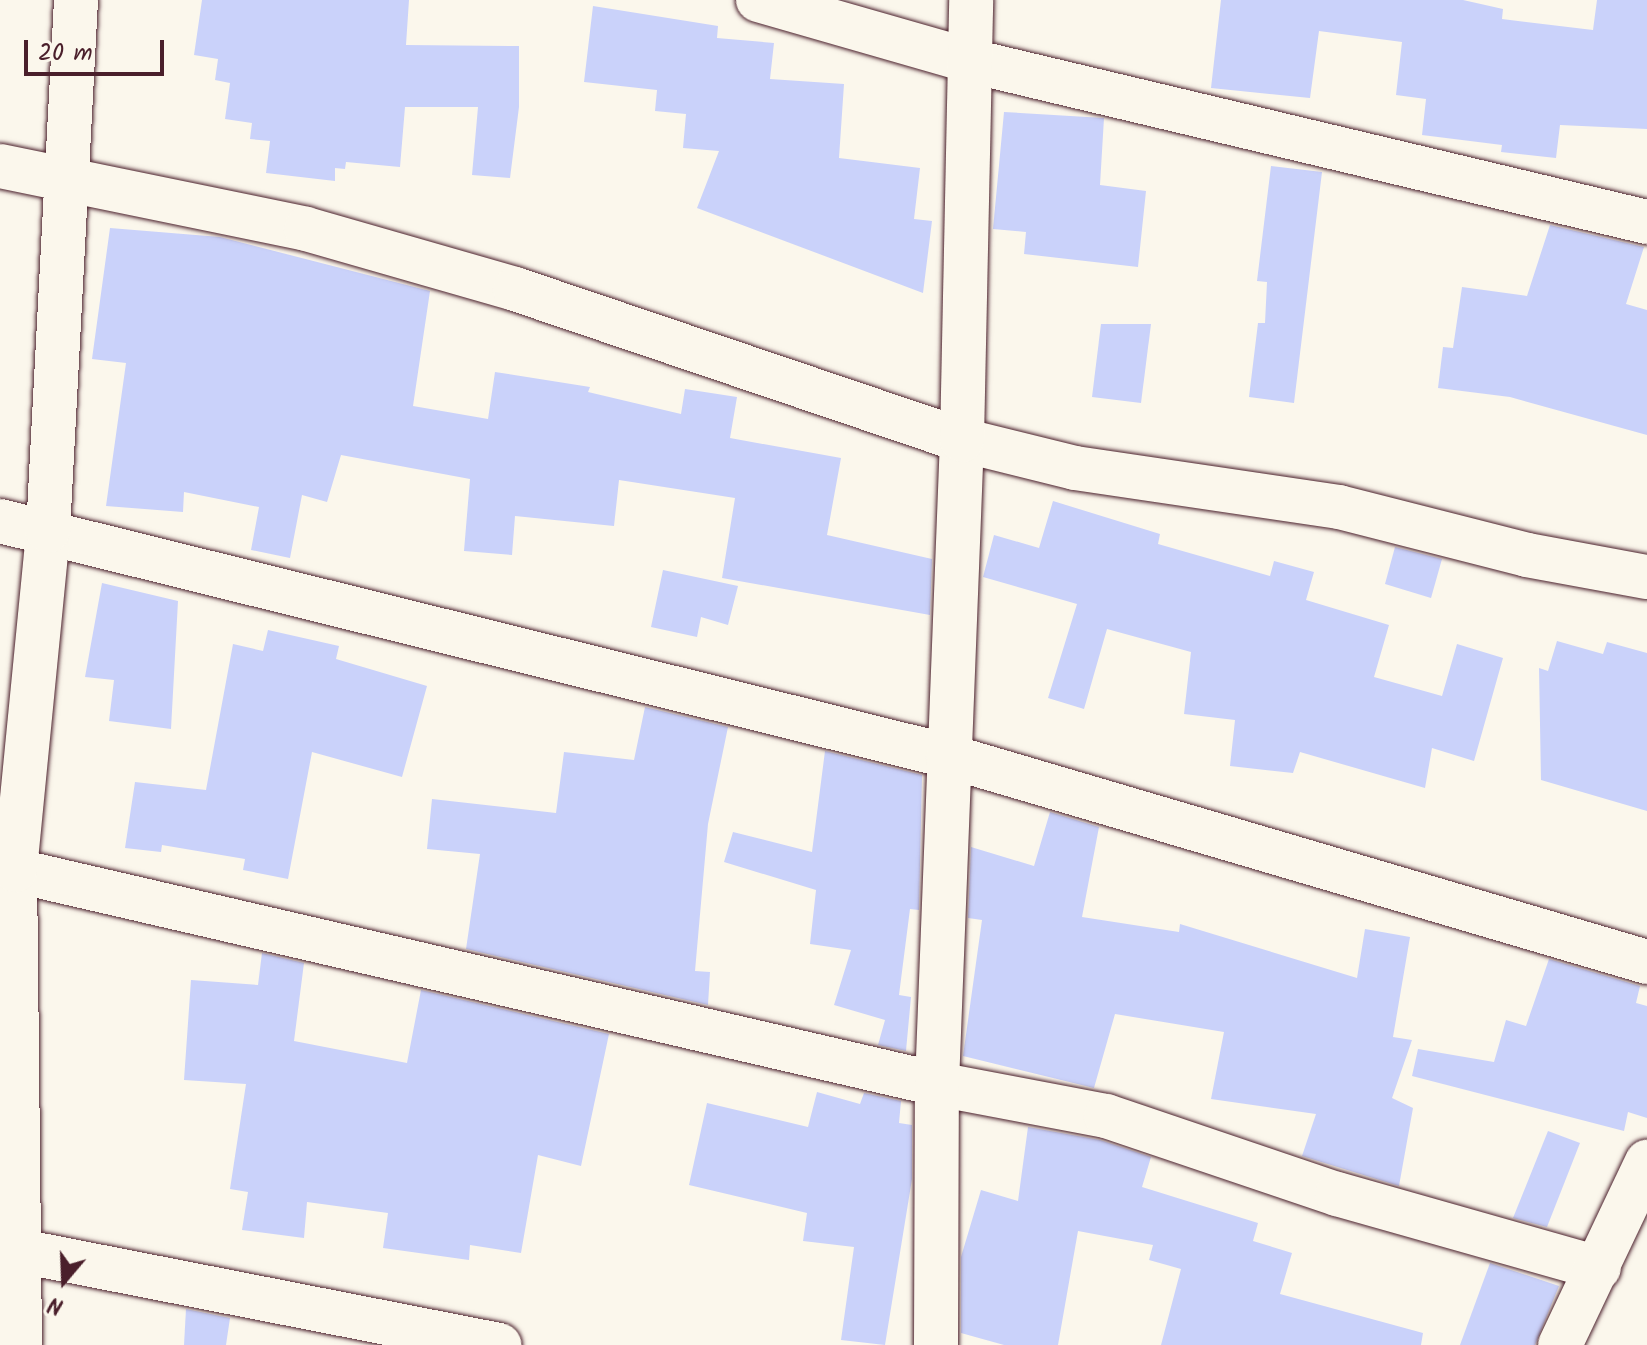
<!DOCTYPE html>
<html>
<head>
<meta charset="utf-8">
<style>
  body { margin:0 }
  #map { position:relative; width:1647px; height:1345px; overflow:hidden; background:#fbf7ec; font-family:Kalam,sans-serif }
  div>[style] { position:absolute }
  .building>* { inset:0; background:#cad2fa }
  .roads { filter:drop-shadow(0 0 2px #4a1f2b) drop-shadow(0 0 2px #4a1f2b) }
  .minor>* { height:44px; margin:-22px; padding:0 22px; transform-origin:22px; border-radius:22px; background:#fbf7ec }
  span { translate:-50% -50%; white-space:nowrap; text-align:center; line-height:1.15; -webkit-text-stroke:6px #fbf7ec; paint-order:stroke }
  .north { position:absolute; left:24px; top:1241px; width:80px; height:80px; -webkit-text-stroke:6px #fbf7ec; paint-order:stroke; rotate:199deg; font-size:22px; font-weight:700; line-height:32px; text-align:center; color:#4a1f2b }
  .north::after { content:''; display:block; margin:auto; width:28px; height:36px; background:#4a1f2b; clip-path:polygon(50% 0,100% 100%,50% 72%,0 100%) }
  .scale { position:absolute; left:24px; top:40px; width:140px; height:36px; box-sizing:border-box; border:4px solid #4a1f2b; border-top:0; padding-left:10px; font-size:24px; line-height:28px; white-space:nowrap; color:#4a1f2b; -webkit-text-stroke:6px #fbf7ec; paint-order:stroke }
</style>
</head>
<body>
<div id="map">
  <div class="building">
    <i style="clip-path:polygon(202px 0,409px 0,406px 45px,519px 46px,519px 107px,510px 178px,472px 175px,478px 107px,405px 107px,400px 167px,346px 162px,345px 169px,335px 168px,335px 181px,266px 173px,270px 141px,250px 139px,252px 123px,225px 119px,230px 83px,215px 80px,218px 59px,194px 55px)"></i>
    <i style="clip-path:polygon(1221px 0,1463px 0,1503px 9px,1502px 19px,1593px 30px,1597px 0,1647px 0,1647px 129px,1560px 125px,1556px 158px,1501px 152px,1502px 145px,1422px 135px,1426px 99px,1396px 95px,1402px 42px,1319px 31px,1310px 98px,1211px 88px)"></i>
    <i style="clip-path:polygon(593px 6px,718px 26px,717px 38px,774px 43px,770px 79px,844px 84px,839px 158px,920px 168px,914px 219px,932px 221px,923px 293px,697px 208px,719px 151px,683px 148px,686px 114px,655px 111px,657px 90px,584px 82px)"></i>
    <i style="clip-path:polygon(1004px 112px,1104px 118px,1100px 185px,1146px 191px,1138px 267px,1024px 254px,1026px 232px,993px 229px)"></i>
    <i style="clip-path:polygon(1271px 166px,1322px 172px,1294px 403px,1249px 397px,1258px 323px,1265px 323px,1267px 282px,1257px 281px)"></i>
    <i style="clip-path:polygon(1550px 225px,1644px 247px,1626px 304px,1647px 310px,1647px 435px,1510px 397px,1438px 388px,1443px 347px,1453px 348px,1462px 287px,1527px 296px)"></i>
    <i style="clip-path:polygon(110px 228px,220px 237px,430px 291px,413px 406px,488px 419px,495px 372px,590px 387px,588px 392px,681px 414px,685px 389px,737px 397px,730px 438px,841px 458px,827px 535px,932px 559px,930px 615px,722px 578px,735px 498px,619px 480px,614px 526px,515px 516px,512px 555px,464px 551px,470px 479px,341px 455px,327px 502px,302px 495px,290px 558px,251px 550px,259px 507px,184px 492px,183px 512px,106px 506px,126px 363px,92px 359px)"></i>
    <i style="clip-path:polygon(1101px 324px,1151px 324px,1141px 403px,1092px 397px)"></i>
    <i style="clip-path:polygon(1053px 501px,1160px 534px,1158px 544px,1270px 576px,1274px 561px,1314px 572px,1306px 600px,1389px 625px,1374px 677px,1442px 696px,1457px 644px,1503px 658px,1474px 761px,1432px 748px,1425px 788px,1300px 752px,1293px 773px,1230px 766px,1235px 720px,1184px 714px,1191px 652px,1107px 629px,1084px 709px,1048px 698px,1077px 604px,983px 577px,994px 535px,1039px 548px)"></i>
    <i style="clip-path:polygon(1395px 547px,1442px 559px,1431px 598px,1385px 584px)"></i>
    <i style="clip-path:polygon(663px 570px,738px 586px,728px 625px,701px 617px,697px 637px,651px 627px)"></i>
    <i style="clip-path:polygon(102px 583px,178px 601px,171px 729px,109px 721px,114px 680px,85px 677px)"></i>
    <i style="clip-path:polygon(268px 630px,339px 646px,336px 659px,427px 686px,402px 777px,312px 752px,288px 879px,243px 870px,245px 859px,162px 845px,161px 852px,125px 848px,135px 782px,206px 790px,233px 644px,263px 651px)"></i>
    <i style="clip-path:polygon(1557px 641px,1603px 654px,1607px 642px,1647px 653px,1647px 811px,1541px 780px,1539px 668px,1548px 671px)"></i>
    <i style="clip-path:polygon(645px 707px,728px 727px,708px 824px,695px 971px,710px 972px,708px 1005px,466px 949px,480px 854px,427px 849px,432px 799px,556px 813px,564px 752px,634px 760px)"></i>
    <i style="clip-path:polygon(825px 751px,922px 775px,919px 910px,910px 909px,899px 995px,911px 997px,906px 1051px,878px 1045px,885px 1020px,834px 1005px,851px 950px,810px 944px,816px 890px,724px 862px,733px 832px,812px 852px)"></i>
    <i style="clip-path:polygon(1050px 812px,1099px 827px,1082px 917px,1179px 932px,1180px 924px,1357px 978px,1365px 929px,1410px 937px,1393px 1037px,1412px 1040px,1392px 1098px,1413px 1108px,1399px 1186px,1302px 1156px,1316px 1114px,1211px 1099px,1224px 1032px,1115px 1014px,1094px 1088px,963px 1056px,982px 920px,968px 918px,971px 847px,1034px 866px)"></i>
    <i style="clip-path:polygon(262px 953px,304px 963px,294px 1041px,407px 1063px,421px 990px,609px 1034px,581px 1166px,538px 1155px,521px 1253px,470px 1245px,469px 1260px,383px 1248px,388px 1213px,307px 1202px,304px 1238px,242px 1230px,248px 1192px,230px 1189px,246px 1084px,184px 1080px,191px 980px,258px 985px)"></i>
    <i style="clip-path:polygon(1549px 959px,1640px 986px,1636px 1003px,1647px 1006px,1647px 1118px,1628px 1112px,1624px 1131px,1412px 1076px,1418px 1049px,1494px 1062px,1506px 1020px,1526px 1026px)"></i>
    <i style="clip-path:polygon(817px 1092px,860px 1104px,864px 1093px,901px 1101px,899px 1123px,912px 1125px,912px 1179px,885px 1345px,841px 1340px,854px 1247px,803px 1241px,807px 1213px,689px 1185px,707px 1103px,808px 1127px)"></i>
    <i style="clip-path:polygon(1028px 1127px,1100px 1140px,1151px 1157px,1142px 1187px,1258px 1223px,1253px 1241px,1292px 1253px,1280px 1294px,1423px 1333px,1421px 1345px,1161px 1345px,1181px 1269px,1149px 1260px,1153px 1245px,1078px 1231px,1058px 1345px,1004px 1345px,961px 1333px,961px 1257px,981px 1190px,1018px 1201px)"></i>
    <i style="clip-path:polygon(1548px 1131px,1580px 1143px,1547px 1227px,1513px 1218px)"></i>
    <i style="clip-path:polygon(1490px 1263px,1559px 1286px,1535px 1345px,1460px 1345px)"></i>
    <i style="clip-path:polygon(186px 1309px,230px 1318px,226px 1345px,184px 1345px)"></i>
  </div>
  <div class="roads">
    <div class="minor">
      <i style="left:758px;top:0;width:222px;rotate:16deg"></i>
      <i style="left:971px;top:61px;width:695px;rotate:13.4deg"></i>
      <i style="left:0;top:166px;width:312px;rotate:11.6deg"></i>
      <i style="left:306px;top:229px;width:217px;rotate:16deg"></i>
      <i style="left:515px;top:289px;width:472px;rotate:18.7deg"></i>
      <i style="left:962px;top:440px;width:116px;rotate:13.9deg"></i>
      <i style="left:1075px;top:468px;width:267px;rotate:8.4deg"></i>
      <i style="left:1339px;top:507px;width:194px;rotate:14.3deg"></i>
      <i style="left:1527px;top:555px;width:122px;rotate:10.4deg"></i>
      <i style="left:0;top:521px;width:977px;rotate:13.92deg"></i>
      <i style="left:948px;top:756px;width:729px;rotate:16.42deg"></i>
      <i style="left:0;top:867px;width:962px;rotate:13.04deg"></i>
      <i style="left:937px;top:1084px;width:172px;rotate:10.7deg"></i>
      <i style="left:1106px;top:1116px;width:244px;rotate:18.7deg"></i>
      <i style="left:1337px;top:1194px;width:272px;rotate:15.8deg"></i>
      <i style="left:0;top:1247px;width:509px;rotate:11.11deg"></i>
      <i style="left:20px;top:1345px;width:475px;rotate:-90.6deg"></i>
      <i style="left:15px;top:870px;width:341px;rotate:-84.4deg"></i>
      <i style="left:48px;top:531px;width:532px;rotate:-86.98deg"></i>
      <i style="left:936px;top:1345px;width:261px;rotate:-89.8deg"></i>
      <i style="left:937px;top:1084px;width:644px;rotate:-87.78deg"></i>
      <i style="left:962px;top:440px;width:440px;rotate:-88.8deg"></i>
      <i style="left:1560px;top:1345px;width:203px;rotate:-64.6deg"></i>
    </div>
  </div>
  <div class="north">N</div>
  <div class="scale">20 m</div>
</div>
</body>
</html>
